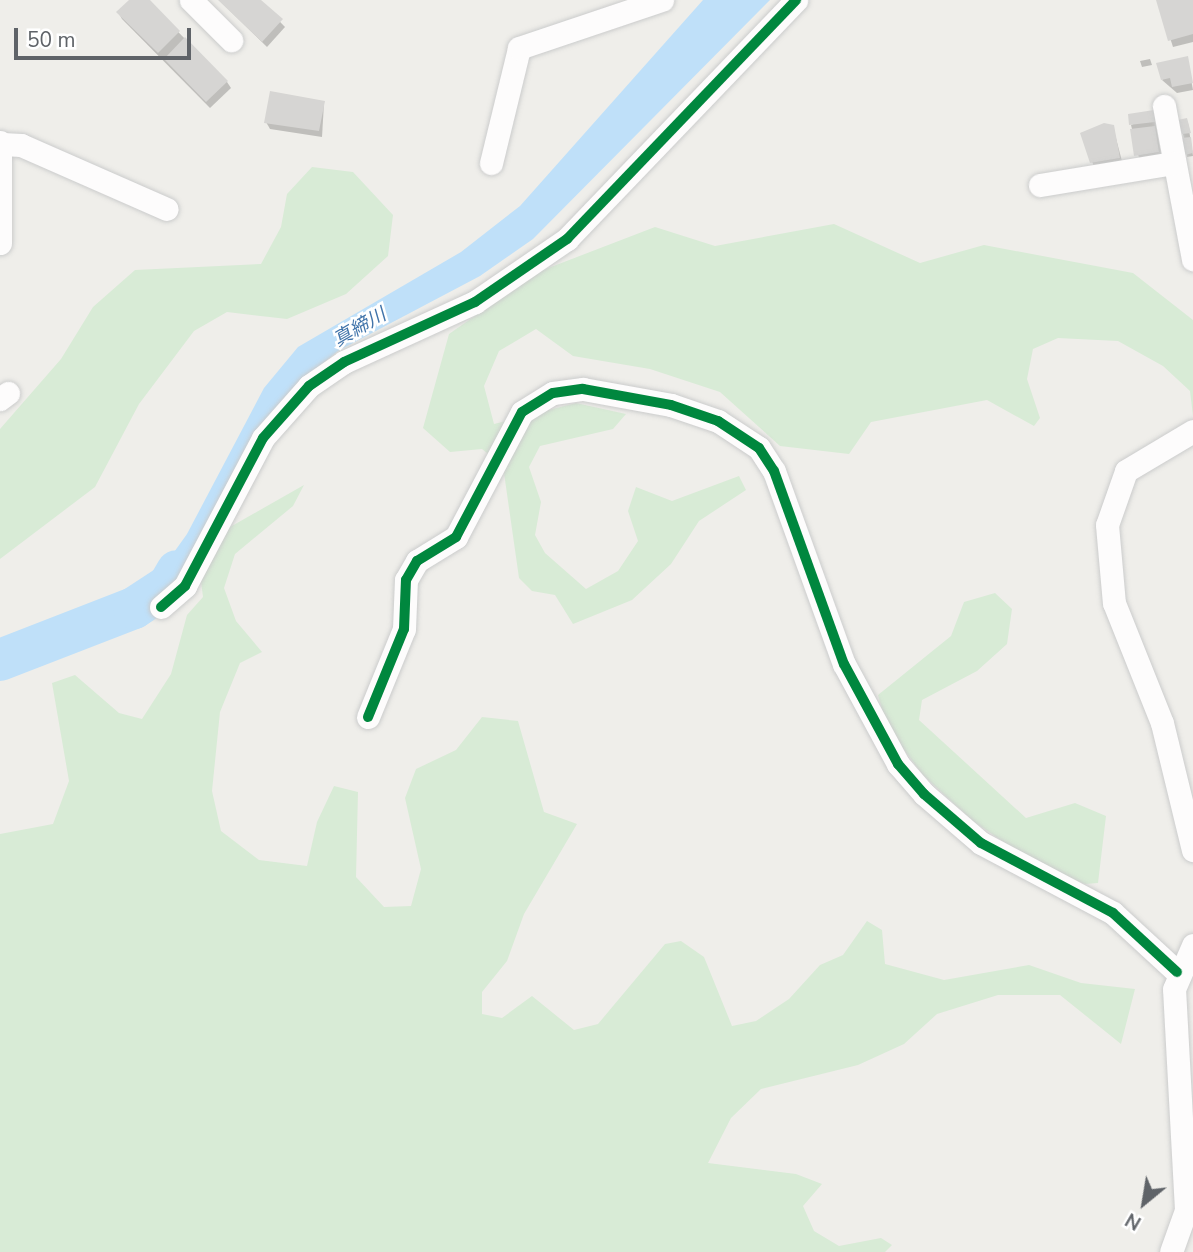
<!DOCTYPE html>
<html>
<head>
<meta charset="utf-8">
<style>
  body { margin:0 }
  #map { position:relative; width:1193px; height:1252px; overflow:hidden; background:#efeeea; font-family:"Nunito Sans","Noto Sans JP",sans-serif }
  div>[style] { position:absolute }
  .green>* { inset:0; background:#d8ebd6 }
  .water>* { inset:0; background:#bfe0f9 }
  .shadow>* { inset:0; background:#0003 }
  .river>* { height:42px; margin:-21px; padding:0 21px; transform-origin:21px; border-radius:21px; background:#bfe0f9 }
  .building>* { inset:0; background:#d6d5d3 }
  .roads { filter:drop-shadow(0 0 2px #cbcccc) drop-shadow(0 0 2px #cbcccc) }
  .minor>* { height:23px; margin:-11.5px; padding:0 11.5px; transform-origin:11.5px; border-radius:11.5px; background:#fdfcfc }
  .cycleway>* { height:10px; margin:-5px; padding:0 5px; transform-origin:5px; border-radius:5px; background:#00873e }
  span { translate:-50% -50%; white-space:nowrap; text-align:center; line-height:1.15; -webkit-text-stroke:5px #fff; paint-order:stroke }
  .water-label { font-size:19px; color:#4174aa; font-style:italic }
  .north { position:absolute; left:1109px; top:1168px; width:70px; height:70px; -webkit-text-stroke:5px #fff; paint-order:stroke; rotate:210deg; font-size:19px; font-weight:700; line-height:28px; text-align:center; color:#5f6368 }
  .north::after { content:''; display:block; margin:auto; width:24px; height:32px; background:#5f6368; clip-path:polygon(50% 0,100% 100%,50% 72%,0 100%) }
  .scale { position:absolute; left:14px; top:28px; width:177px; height:32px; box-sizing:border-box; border:4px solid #5f6368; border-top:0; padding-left:9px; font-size:21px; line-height:24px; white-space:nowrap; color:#5f6368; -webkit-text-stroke:5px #fff; paint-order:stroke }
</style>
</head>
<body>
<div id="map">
  <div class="green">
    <i style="clip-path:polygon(312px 167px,353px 172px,393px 215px,388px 256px,346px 294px,287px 319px,227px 312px,194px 331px,139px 404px,95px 487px,0 559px,0 429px,61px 359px,93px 307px,135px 270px,261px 264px,281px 227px,287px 194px)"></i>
    <i style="clip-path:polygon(834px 224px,920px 263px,984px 245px,1133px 273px,1193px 320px,1193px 416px,1190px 391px,1163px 366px,1118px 341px,1058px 338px,1033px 349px,1027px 379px,1040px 418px,1034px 426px,987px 400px,871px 422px,849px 454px,780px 446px,720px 392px,650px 369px,573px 356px,536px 329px,499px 351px,484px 386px,494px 424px,576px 403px,626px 414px,613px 429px,540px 446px,529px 467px,541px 502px,535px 535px,545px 553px,586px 589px,618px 571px,638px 541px,628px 511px,636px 487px,672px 501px,739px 476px,746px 490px,699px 521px,671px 564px,632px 600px,573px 624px,555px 595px,532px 591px,519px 578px,503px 466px,482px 449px,450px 452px,423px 428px,449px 334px,538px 272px,655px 227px,715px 246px)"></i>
    <i style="clip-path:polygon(304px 485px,293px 506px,235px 554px,224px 588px,236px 621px,262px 652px,240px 663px,220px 712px,212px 791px,221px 831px,259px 860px,307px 866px,317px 822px,334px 786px,358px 792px,356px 877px,384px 907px,411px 906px,421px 869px,405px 798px,416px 769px,456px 750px,482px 717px,518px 721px,544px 812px,577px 824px,524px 914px,507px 961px,482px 992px,482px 1014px,502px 1018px,532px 996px,574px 1030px,598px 1024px,665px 944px,681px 941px,704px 957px,732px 1026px,756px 1021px,789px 999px,820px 965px,843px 955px,867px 921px,882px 930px,885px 964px,944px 980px,1029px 965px,1081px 983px,1135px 989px,1121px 1044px,1060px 995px,998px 995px,937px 1014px,904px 1044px,858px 1065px,761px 1089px,731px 1118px,708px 1163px,796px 1174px,822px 1184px,803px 1206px,814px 1231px,839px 1246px,881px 1238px,892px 1245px,885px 1252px,0 1252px,0 834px,53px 824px,69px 781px,52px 683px,75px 675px,119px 713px,142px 719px,171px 674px,187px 615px,203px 597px,199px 565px,216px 535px)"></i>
    <i style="clip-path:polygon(995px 593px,1012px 609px,1007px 644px,977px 671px,922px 700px,919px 720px,1026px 818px,1075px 803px,1106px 816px,1098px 883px,1085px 884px,1030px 860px,973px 821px,923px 775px,887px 727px,878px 695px,951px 636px,964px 602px)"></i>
  </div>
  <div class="water">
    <i style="clip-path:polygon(703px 0,770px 0,533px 239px,480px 276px,338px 351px,305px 378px,162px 600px,134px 608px,187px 534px,264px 388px,298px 347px,461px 252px,520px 206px)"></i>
  </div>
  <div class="shadow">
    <i style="clip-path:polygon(132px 0,147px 0,227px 82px,231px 88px,210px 108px,122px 19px,118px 12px)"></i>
    <i style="clip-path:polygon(219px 0,259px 0,285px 27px,267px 47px)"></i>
    <i style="clip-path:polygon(1158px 0,1193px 0,1193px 42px,1173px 47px)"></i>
    <i style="clip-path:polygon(1187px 58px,1193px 90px,1177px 93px,1162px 80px)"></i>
    <i style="clip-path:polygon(1150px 59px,1152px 65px,1142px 67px,1140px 61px)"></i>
    <i style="clip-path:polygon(324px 103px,322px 137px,270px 129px,266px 122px)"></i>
    <i style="clip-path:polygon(1154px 115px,1162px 159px,1140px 162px,1131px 125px)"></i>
    <i style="clip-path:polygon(1188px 123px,1193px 156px,1187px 157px,1183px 134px)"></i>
    <i style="clip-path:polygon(1113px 127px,1123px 165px,1095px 169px,1081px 133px)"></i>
  </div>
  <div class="river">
    <i style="left:0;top:660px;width:144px;rotate:-21.2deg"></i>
    <i style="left:134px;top:608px;width:42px;rotate:-33.3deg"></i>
    <i style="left:169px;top:585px;width:16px;rotate:-60deg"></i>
  </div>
  <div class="building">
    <i style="clip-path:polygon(129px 0,150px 0,180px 31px,158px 53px,116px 12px)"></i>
    <i style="clip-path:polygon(218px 0,261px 0,283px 19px,262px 42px)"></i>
    <i style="clip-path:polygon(1156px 0,1193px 0,1193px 34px,1168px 41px)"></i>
    <i style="clip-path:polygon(185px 37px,228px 81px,206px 102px,164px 59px)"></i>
    <i style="clip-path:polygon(1188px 56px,1193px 83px,1172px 87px,1170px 78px,1161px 80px,1156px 63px)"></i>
    <i style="clip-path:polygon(270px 91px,325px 101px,319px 131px,264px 123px)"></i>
    <i style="clip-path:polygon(1154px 110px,1155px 122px,1129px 125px,1128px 114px)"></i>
    <i style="clip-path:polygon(1187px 118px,1191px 133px,1182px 134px,1178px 120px)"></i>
    <i style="clip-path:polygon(1104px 123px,1114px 125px,1120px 158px,1090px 163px,1080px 133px)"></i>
    <i style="clip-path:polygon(1155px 126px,1159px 152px,1134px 156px,1130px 129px)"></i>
    <i style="clip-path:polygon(1191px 137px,1193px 153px,1184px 155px,1181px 138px)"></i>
  </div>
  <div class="roads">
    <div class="minor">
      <i style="left:191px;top:0;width:57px;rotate:45deg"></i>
      <i style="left:1164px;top:106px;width:156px;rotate:79.3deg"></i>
      <i style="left:0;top:142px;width:101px;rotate:90deg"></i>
      <i style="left:2px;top:144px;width:19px;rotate:3deg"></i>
      <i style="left:21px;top:145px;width:159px;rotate:23.7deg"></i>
      <i style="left:491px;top:163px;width:118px;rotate:-76.3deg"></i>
      <i style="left:519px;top:48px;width:151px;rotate:-18.6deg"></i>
      <i style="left:1040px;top:185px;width:135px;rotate:-9.4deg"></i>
      <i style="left:0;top:399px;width:10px;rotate:-37deg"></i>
      <i style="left:1193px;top:431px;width:78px;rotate:149.2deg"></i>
      <i style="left:1126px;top:471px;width:57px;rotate:109.4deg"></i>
      <i style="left:1107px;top:525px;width:78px;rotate:84.9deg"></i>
      <i style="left:1114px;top:603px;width:129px;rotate:68.2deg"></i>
      <i style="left:1162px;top:723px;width:131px;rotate:76.3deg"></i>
      <i style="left:161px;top:607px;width:32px;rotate:-41deg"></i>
      <i style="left:185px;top:586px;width:167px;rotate:-62.2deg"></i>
      <i style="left:263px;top:438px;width:69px;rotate:-48.5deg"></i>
      <i style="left:309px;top:386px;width:42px;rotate:-34.4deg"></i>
      <i style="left:344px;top:362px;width:144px;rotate:-24.6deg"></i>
      <i style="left:475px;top:302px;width:112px;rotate:-34.4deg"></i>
      <i style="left:567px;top:239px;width:331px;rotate:-46.2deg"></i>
      <i style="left:368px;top:717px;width:95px;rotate:-67.8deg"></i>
      <i style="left:404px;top:629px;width:49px;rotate:-87.7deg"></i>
      <i style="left:406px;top:580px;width:22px;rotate:-60deg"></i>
      <i style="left:417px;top:561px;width:46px;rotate:-31.6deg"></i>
      <i style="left:456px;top:537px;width:141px;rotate:-62.2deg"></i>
      <i style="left:522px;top:412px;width:36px;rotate:-32deg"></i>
      <i style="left:553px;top:393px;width:30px;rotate:-8deg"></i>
      <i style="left:583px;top:389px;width:89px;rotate:10.3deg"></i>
      <i style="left:671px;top:405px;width:50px;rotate:18.8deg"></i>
      <i style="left:718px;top:421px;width:49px;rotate:33.4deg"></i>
      <i style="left:759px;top:448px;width:27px;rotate:57deg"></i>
      <i style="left:774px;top:471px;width:205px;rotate:70.1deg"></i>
      <i style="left:844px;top:664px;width:114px;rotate:61.6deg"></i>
      <i style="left:898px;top:764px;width:40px;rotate:49deg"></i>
      <i style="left:924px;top:794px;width:75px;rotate:40.7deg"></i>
      <i style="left:981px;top:843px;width:149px;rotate:27.9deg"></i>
      <i style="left:1113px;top:913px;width:87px;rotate:42.7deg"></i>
      <i style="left:1171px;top:1252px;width:45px;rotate:-70.3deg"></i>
      <i style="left:1186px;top:1210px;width:221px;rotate:-93.1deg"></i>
      <i style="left:1174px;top:989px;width:48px;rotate:-66.6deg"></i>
    </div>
  </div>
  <div class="cycleway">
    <i style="left:161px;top:607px;width:32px;rotate:-41deg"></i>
    <i style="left:185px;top:586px;width:167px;rotate:-62.2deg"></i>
    <i style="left:263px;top:438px;width:69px;rotate:-48.5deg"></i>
    <i style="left:309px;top:386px;width:42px;rotate:-34.4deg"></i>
    <i style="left:344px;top:362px;width:144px;rotate:-24.6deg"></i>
    <i style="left:475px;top:302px;width:112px;rotate:-34.4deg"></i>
    <i style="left:567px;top:239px;width:331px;rotate:-46.2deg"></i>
    <i style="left:368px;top:717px;width:95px;rotate:-67.8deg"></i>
    <i style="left:404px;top:629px;width:49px;rotate:-87.7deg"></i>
    <i style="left:406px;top:580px;width:22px;rotate:-60deg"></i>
    <i style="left:417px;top:561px;width:46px;rotate:-31.6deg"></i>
    <i style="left:456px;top:537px;width:141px;rotate:-62.2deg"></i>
    <i style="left:522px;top:412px;width:36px;rotate:-32deg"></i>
    <i style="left:553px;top:393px;width:30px;rotate:-8deg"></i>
    <i style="left:583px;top:389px;width:89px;rotate:10.3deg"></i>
    <i style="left:671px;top:405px;width:50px;rotate:18.8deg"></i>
    <i style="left:718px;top:421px;width:49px;rotate:33.4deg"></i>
    <i style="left:759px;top:448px;width:27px;rotate:57deg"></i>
    <i style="left:774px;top:471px;width:205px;rotate:70.1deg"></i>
    <i style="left:844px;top:664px;width:114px;rotate:61.6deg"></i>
    <i style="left:898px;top:764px;width:40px;rotate:49deg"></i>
    <i style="left:924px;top:794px;width:75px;rotate:40.7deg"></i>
    <i style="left:981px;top:843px;width:149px;rotate:27.9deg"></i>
    <i style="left:1113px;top:913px;width:87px;rotate:42.7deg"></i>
  </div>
  <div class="water-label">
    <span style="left:360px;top:328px;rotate:-30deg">真締川</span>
  </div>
  <div class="north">N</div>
  <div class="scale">50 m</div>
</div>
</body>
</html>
